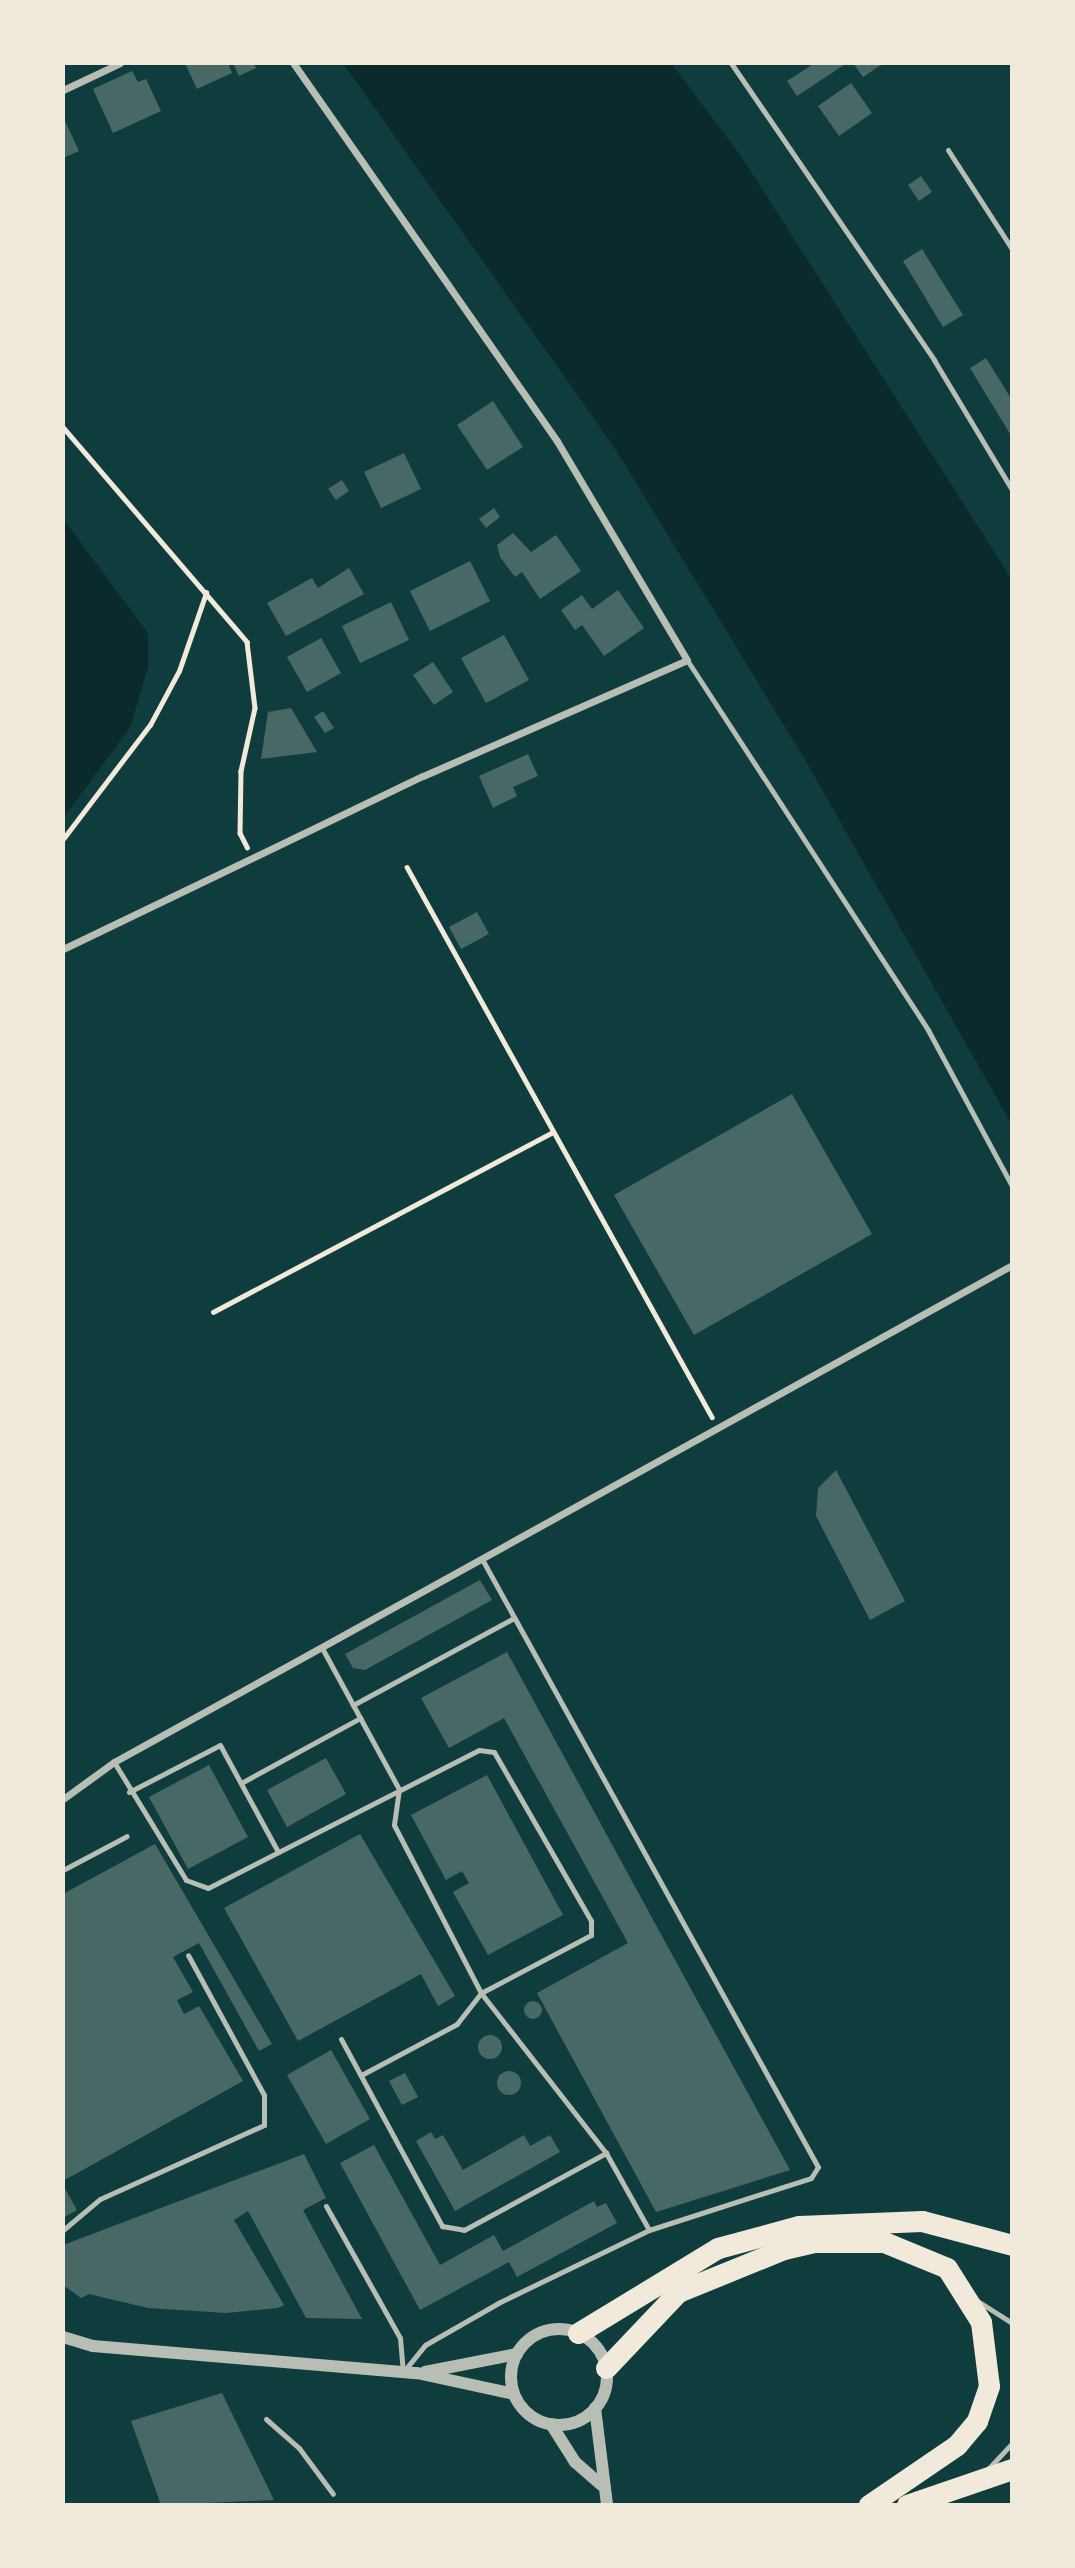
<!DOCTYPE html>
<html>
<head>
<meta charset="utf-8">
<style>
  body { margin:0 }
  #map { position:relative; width:1075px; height:2568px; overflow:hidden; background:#0f3d3e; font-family:"Playfair Display",serif }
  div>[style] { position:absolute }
  .water>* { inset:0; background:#0a2a2b }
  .building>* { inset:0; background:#486865 }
  .round { border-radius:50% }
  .path>* { height:4.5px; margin:-2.25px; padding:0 2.25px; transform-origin:2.25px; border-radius:2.25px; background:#f1e9da }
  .service>* { height:5px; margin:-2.5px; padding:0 2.5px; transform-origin:2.5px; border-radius:2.5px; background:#b8beb3 }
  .minor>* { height:7px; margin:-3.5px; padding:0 3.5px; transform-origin:3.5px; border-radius:3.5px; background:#b8beb3 }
  .tertiary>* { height:12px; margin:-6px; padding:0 6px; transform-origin:6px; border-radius:6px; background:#b8beb3 }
  .tertiary>.ring { margin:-6px; padding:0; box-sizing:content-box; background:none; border:12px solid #b8beb3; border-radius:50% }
  .motorway>* { height:21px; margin:-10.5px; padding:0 10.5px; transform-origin:10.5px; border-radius:10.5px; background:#f1e9da }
  span { translate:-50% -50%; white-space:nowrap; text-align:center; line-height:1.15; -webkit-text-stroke:7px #f1e9da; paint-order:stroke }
  .frame { position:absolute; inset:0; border:65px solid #f1e9da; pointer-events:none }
</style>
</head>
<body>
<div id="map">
  <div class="water">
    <i style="clip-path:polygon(343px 63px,671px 63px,741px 156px,1002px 564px,1012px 581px,1012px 1125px,807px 763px,616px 450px)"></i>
    <i style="clip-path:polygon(63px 519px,148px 633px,148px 667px,130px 728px,63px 818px)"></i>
  </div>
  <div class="building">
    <i style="clip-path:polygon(185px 63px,228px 63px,232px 73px,197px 89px)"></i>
    <i style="clip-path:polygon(233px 63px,254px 63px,256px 68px,239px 76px)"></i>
    <i style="clip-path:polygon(815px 63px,847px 63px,797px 96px,787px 81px)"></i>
    <i style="clip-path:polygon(853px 63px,884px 63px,863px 77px)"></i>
    <i style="clip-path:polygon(132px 71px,138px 82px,146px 79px,161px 111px,113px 133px,93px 89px)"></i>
    <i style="clip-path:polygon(851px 83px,872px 113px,839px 136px,818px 106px)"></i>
    <i style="clip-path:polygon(63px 117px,79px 151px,63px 158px)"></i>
    <i style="clip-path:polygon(921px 176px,932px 192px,919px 201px,908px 185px)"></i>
    <i style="clip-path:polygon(922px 249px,963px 315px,943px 327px,903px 261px)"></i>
    <i style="clip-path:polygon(986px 358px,1012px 400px,1012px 437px,970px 368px)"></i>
    <i style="clip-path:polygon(493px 401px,523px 447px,487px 470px,457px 425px)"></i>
    <i style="clip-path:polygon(404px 453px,421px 489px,381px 508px,364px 472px)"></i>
    <i style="clip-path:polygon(342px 480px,349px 491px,336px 500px,328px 489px)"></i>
    <i style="clip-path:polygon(494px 508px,500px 517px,486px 528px,479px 519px)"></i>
    <i style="clip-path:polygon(513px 533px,531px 552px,556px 535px,581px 571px,540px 599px,522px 572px,515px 577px,500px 557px,497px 545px)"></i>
    <i style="clip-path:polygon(470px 561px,490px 601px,430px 631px,410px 591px)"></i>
    <i style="clip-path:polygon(349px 568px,364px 594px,286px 636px,267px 603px,312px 578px,318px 588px)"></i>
    <i style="clip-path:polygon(618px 590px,644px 628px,604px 656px,582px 625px,575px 630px,561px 610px,582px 595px,592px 609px)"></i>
    <i style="clip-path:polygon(391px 602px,409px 640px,360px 663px,342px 626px)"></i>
    <i style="clip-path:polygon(504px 635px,529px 680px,486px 703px,461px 658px)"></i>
    <i style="clip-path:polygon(321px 638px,341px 673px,307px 692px,287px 657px)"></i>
    <i style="clip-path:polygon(433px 662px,453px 692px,434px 705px,413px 675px)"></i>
    <i style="clip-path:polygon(291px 708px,317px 752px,261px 759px,268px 712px)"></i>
    <i style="clip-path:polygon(323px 711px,334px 728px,325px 733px,314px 717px)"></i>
    <i style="clip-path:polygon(528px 754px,538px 776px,513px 787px,517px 796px,493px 808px,479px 776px)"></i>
    <i style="clip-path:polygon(477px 912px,489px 934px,461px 949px,449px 927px)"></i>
    <i style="clip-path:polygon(792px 1094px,872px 1234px,694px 1335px,614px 1195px)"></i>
    <i style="clip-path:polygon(836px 1470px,905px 1601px,870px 1620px,816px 1516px,818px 1488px)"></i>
    <i style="clip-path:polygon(480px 1580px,492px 1600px,365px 1670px,353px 1668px,345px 1654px)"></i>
    <i style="clip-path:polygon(507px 1652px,657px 1927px,790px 2170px,656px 2212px,537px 1993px,628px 1943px,504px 1718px,449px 1748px,421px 1698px)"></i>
    <i style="clip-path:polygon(326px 1758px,346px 1794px,287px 1827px,267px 1790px)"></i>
    <i style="clip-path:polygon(209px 1765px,248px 1837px,188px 1869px,149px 1797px)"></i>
    <i style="clip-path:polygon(487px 1775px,563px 1915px,488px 1955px,453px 1892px,469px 1883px,462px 1871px,446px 1880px,411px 1815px)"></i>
    <i style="clip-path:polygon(360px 1834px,455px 1996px,438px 2006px,421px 1974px,298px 2041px,224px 1908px)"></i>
    <i style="clip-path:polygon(155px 1844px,272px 2044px,259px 2051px,199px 1943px,173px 1957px,193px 1992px,177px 2000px,184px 2014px,199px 2006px,243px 2081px,63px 2181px,63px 1894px)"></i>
    <i class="round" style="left:524px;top:2001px;width:18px;height:18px"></i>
    <i class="round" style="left:478px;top:2035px;width:24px;height:24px"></i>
    <i style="clip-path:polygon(331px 2050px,370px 2119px,326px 2144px,287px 2075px)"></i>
    <i class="round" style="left:497px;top:2071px;width:24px;height:24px"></i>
    <i style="clip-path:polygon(405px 2073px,418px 2097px,402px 2105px,389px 2081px)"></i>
    <i style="clip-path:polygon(431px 2132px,435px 2139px,443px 2135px,463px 2170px,524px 2135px,530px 2146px,550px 2135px,560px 2152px,455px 2211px,416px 2141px)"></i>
    <i style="clip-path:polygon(374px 2145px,440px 2265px,494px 2235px,503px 2251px,594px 2201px,597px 2207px,606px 2203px,617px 2223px,517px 2277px,509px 2262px,420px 2310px,340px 2163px)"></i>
    <i style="clip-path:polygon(304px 2154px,326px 2198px,303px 2210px,362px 2319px,306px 2318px,248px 2211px,234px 2220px,284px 2305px,278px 2308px,226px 2313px,148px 2308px,89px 2294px,81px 2298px,63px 2285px,63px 2245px)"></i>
    <i style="clip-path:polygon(63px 2185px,77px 2210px,63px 2218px)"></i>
    <i style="clip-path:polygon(222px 2393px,274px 2500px,161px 2505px,131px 2421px)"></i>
  </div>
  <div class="path">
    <i style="left:63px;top:427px;width:283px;rotate:49.4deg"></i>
    <i style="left:247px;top:642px;width:66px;rotate:83.1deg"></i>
    <i style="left:255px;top:708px;width:65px;rotate:102.5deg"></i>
    <i style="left:241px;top:771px;width:62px;rotate:90.9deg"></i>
    <i style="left:240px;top:833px;width:16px;rotate:63deg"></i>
    <i style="left:63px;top:839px;width:143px;rotate:-52.7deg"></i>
    <i style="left:150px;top:725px;width:61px;rotate:-61.8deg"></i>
    <i style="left:179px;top:671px;width:83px;rotate:-70.9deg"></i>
    <i style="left:407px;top:867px;width:629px;rotate:60.99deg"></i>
    <i style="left:213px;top:1312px;width:382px;rotate:-27.9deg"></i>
  </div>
  <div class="service">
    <i style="left:731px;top:63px;width:360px;rotate:55.6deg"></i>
    <i style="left:934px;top:360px;width:152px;rotate:59deg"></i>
    <i style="left:948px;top:150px;width:118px;rotate:57.1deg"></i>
    <i style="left:687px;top:660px;width:442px;rotate:56.9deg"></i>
    <i style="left:928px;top:1030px;width:177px;rotate:61.7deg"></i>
    <i style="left:322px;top:1648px;width:161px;rotate:61.4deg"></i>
    <i style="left:399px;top:1789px;width:36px;rotate:98deg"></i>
    <i style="left:394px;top:1825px;width:189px;rotate:62.6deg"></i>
    <i style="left:481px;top:1993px;width:203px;rotate:52deg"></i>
    <i style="left:606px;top:2153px;width:88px;rotate:60.8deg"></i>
    <i style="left:353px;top:1705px;width:183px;rotate:-28.4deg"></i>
    <i style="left:114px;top:1762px;width:138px;rotate:58.6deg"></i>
    <i style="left:186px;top:1880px;width:23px;rotate:20deg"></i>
    <i style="left:208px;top:1888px;width:304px;rotate:-27deg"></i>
    <i style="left:479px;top:1750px;width:15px;rotate:8deg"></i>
    <i style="left:494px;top:1752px;width:195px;rotate:60.1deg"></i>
    <i style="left:591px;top:1921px;width:14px;rotate:90deg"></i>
    <i style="left:591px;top:1935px;width:124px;rotate:152.2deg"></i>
    <i style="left:481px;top:1993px;width:39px;rotate:128deg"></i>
    <i style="left:457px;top:2024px;width:109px;rotate:152deg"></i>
    <i style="left:241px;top:1783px;width:136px;rotate:-28.6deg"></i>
    <i style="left:129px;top:1792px;width:102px;rotate:-27.3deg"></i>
    <i style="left:220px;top:1745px;width:122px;rotate:61.5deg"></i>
    <i style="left:63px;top:1870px;width:72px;rotate:-28deg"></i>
    <i style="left:341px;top:2039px;width:213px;rotate:61.6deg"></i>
    <i style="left:442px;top:2226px;width:22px;rotate:10deg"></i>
    <i style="left:464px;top:2230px;width:162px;rotate:-28.5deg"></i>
    <i style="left:326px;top:2206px;width:151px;rotate:60.7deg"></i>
    <i style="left:400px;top:2338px;width:34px;rotate:85deg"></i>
    <i style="left:63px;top:2230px;width:48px;rotate:-40deg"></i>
    <i style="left:100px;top:2199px;width:180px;rotate:-24.3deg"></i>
    <i style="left:264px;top:2125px;width:30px;rotate:-90deg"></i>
    <i style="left:264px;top:2095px;width:159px;rotate:-118.5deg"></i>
    <i style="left:976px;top:2300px;width:43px;rotate:32.6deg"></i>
    <i style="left:404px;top:2371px;width:33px;rotate:-51deg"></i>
    <i style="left:425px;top:2345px;width:86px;rotate:-29.8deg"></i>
    <i style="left:500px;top:2302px;width:165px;rotate:-25.8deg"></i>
    <i style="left:649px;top:2230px;width:170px;rotate:-17.8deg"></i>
    <i style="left:811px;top:2178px;width:13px;rotate:-58deg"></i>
    <i style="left:818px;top:2167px;width:695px;rotate:-118.93deg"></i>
    <i style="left:266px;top:2419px;width:44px;rotate:41.3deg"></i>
    <i style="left:299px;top:2448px;width:57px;rotate:53.5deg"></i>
    <i style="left:988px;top:2469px;width:35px;rotate:-47deg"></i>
  </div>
  <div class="minor">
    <i style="left:63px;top:90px;width:63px;rotate:-25.3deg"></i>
    <i style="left:63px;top:949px;width:399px;rotate:-25.7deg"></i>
    <i style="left:423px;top:776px;width:288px;rotate:-23.7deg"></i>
    <i style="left:687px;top:660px;width:255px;rotate:-120.7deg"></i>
    <i style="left:557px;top:441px;width:461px;rotate:-124.9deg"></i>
    <i style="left:63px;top:1799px;width:63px;rotate:-36deg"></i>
    <i style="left:114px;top:1762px;width:1026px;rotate:-28.96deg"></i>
  </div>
  <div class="tertiary">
    <i class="ring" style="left:511px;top:2329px;width:84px;height:84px"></i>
    <i style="left:63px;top:2337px;width:31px;rotate:17deg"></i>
    <i style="left:93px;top:2346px;width:325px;rotate:4.8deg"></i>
    <i style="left:417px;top:2373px;width:99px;rotate:12.2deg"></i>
    <i style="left:425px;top:2372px;width:94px;rotate:-11.1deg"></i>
    <i style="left:595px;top:2408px;width:98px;rotate:82.9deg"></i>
    <i style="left:551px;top:2424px;width:45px;rotate:57.7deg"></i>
    <i style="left:575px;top:2462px;width:35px;rotate:41deg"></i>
  </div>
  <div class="motorway">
    <i style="left:578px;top:2333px;width:164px;rotate:-31.3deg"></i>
    <i style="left:718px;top:2248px;width:84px;rotate:-15.2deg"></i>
    <i style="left:799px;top:2226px;width:123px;rotate:-2.3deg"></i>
    <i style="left:922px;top:2221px;width:93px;rotate:14.9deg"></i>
    <i style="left:606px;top:2368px;width:105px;rotate:-46.5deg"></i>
    <i style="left:678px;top:2292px;width:114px;rotate:-22.1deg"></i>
    <i style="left:784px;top:2249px;width:32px;rotate:-13deg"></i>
    <i style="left:815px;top:2242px;width:69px"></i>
    <i style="left:884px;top:2242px;width:68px;rotate:22.4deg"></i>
    <i style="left:947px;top:2268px;width:64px;rotate:57.8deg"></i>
    <i style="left:981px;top:2322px;width:64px;rotate:82.9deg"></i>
    <i style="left:989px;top:2386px;width:37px;rotate:109deg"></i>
    <i style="left:977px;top:2421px;width:31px;rotate:130deg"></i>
    <i style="left:957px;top:2445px;width:107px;rotate:145.7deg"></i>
    <i style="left:907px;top:2505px;width:111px;rotate:-18.9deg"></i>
  </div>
  <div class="frame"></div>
</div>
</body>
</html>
